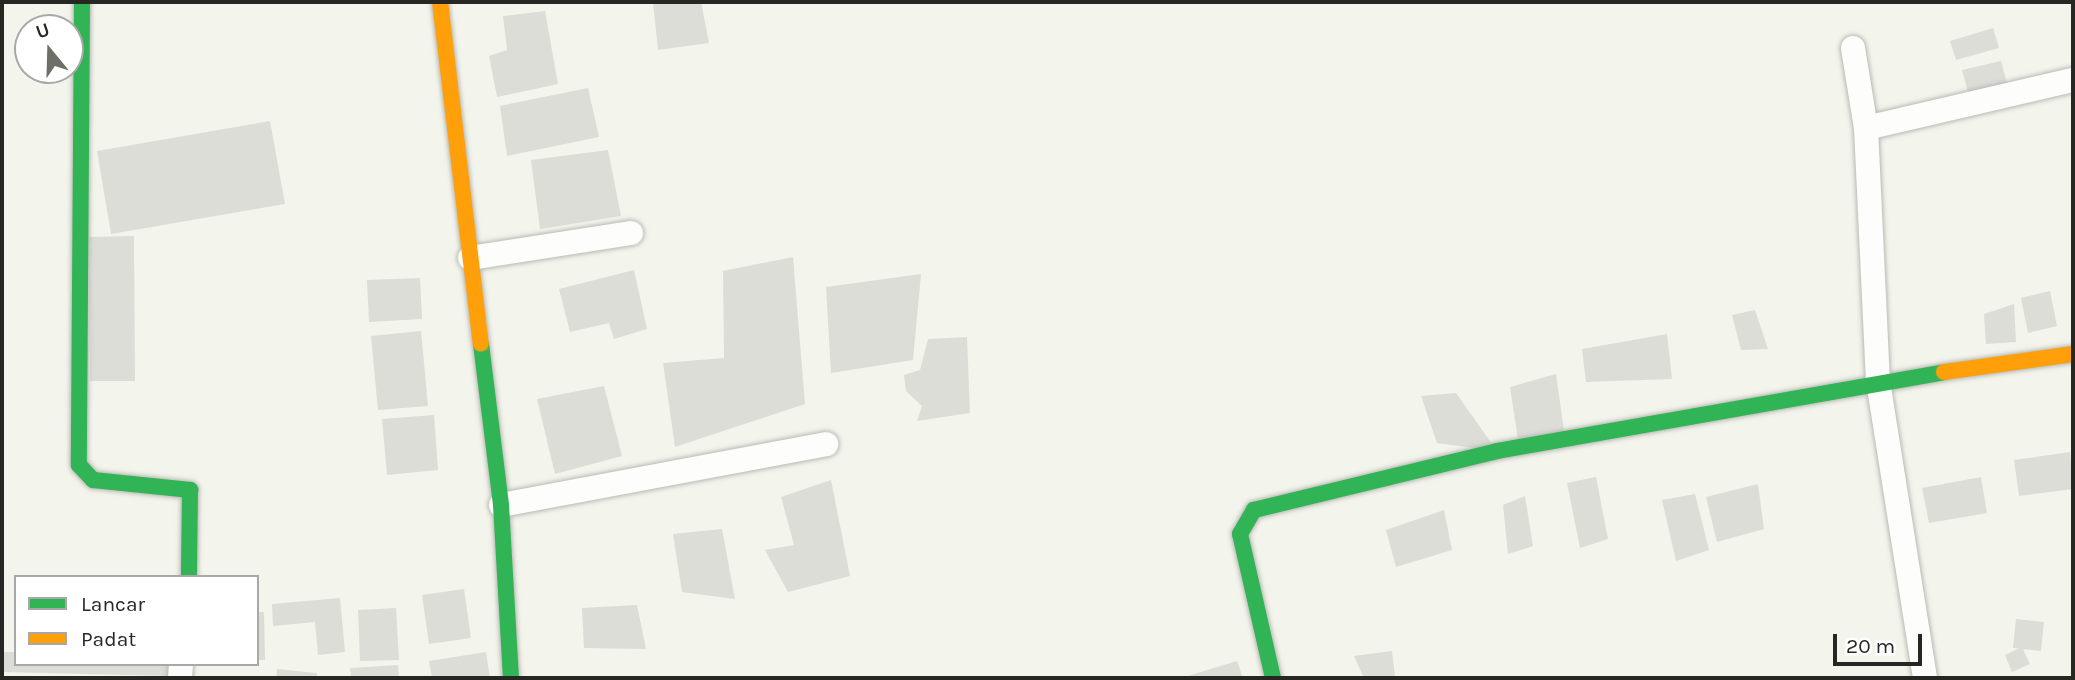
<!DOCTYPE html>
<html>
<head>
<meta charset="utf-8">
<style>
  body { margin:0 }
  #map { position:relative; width:2075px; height:680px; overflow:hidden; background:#f3f4ec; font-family:Karla,sans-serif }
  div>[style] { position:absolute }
  .building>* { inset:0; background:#dcddd7 }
  .roads { filter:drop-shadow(0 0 2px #b9bab4) drop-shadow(0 0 2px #b9bab4) }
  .street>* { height:24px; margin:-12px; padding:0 12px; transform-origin:12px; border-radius:12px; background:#fdfdfc }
  .fast>* { height:16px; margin:-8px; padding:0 8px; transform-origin:8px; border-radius:8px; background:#30b455 }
  .slow>* { height:16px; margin:-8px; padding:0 8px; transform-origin:8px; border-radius:8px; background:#ff9f0a }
  span { translate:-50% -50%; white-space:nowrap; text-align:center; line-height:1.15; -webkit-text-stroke:7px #fff; paint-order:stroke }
  .frame { position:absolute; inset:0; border:4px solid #262722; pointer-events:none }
  .legend { position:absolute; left:14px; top:575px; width:245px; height:91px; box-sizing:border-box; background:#fff; border:2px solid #a8a9a7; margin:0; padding:9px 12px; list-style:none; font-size:21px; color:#262722 }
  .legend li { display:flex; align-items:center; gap:14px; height:35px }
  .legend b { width:35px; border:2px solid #a8a9a7 }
  .north { position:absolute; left:14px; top:14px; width:70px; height:70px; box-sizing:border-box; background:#fff; border:2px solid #a8a9a7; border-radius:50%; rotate:341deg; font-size:19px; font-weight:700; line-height:28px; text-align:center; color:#262722 }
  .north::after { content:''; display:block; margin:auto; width:24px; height:32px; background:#6e6f69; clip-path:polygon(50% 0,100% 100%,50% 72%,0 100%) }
  .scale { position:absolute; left:1833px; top:634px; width:89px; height:32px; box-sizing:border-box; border:4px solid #262722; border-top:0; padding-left:9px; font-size:21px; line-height:24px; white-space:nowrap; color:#262722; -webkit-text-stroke:5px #fff; paint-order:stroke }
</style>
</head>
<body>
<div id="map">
  <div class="building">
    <i style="clip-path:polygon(653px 2px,701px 2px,709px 43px,658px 50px)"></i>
    <i style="clip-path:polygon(545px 11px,558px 84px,497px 97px,489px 56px,507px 50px,503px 16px)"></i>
    <i style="clip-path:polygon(1993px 28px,1999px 48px,1956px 60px,1950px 41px)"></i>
    <i style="clip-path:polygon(2001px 61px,2007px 83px,1968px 92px,1962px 70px)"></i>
    <i style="clip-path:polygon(588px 88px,599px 137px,507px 156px,500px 106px)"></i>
    <i style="clip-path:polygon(270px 121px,285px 204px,111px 234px,97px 151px)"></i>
    <i style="clip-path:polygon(608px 150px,621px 216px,540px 229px,531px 160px)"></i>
    <i style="clip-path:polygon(134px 236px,135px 381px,90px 381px,89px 237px)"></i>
    <i style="clip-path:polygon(793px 257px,805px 404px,675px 447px,663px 363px,724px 358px,723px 271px)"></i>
    <i style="clip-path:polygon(634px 270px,647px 329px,614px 339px,609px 323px,570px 332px,559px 289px)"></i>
    <i style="clip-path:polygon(921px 274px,913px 360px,831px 373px,826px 287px)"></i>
    <i style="clip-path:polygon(420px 278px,422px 319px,369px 322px,367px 280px)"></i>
    <i style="clip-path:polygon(2050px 291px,2057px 326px,2028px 333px,2021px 298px)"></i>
    <i style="clip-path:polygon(2014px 304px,2016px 342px,1986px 344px,1984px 314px)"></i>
    <i style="clip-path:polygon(1755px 310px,1768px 349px,1741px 350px,1732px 315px)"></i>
    <i style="clip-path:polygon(421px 331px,428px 406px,378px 410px,371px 336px)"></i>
    <i style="clip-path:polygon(1667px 334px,1672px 379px,1586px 382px,1582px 349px)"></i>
    <i style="clip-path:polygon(967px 337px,970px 413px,917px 421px,922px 406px,906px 391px,904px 375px,920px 370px,928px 339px)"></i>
    <i style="clip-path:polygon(1556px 374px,1565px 438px,1519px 446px,1510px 387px)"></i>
    <i style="clip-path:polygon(604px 386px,622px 456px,555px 474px,537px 399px)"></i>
    <i style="clip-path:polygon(1456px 393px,1497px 451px,1437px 443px,1421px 396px)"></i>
    <i style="clip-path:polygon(434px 415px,438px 470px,387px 475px,382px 419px)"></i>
    <i style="clip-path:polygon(2070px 452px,2073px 489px,2019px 496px,2014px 460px)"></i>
    <i style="clip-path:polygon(1596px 477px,1608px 539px,1580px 548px,1567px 483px)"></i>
    <i style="clip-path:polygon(1981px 477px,1987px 513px,1929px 523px,1922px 488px)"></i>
    <i style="clip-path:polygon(831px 480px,850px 576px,788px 592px,765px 550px,794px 545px,781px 497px)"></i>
    <i style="clip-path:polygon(1758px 484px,1764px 529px,1717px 542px,1706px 497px)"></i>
    <i style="clip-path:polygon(1695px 494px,1709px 550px,1676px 561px,1662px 500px)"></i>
    <i style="clip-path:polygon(1525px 496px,1533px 546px,1508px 554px,1503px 505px)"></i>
    <i style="clip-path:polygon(1444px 510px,1452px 550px,1396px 567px,1386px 530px)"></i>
    <i style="clip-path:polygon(722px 529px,735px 599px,682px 592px,673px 534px)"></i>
    <i style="clip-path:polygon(464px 589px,471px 638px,429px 644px,422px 595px)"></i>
    <i style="clip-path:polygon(340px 598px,345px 652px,318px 655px,315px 622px,273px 626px,272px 604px)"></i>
    <i style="clip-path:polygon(637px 605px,646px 649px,584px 648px,582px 608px)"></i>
    <i style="clip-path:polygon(396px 608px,399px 660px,360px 661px,358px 610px)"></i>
    <i style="clip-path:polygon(257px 612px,264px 612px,265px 660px,257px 660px)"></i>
    <i style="clip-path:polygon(2016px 619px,2044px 622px,2041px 651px,2013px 648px)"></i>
    <i style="clip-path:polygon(2022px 647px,2030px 664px,2012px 672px,2005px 655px)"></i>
    <i style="clip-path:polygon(1392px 651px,1395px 678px,1364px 678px,1354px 656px)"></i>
    <i style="clip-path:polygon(2px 652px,16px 652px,16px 664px,176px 664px,168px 676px,2px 672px)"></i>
    <i style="clip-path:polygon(486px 652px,490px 678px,432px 678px,429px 661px)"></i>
    <i style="clip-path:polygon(1237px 661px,1243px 678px,1181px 678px)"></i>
    <i style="clip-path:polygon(398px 665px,399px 678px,351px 678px,350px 668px)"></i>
    <i style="clip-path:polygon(277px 669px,317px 673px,317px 678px,276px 678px)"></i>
  </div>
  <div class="roads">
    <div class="street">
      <i style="left:1853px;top:48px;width:81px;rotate:80.8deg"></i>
      <i style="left:1866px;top:128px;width:253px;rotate:87.3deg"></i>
      <i style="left:1878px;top:381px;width:301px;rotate:81deg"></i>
      <i style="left:1866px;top:128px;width:212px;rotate:-13.1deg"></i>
      <i style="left:470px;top:258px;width:163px;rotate:-8.8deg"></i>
      <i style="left:501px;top:505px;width:331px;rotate:-10.6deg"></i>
      <i style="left:180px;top:678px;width:14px;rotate:-86deg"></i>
    </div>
    <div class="fast">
      <i style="left:82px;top:2px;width:463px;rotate:90.4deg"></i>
      <i style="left:79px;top:465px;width:21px;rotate:47deg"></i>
      <i style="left:93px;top:480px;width:98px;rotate:5.9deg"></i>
      <i style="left:190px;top:490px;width:87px;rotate:90.7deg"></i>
      <i style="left:481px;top:344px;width:162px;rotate:82.9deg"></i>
      <i style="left:501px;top:505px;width:173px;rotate:86.7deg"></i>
      <i style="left:1273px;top:678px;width:148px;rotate:-102.9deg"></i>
      <i style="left:1240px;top:534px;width:28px;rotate:-60deg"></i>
      <i style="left:1254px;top:510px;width:250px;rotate:-13.6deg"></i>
      <i style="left:1497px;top:451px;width:454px;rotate:-10deg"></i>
    </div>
    <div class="slow">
      <i style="left:440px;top:2px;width:344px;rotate:83.2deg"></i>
      <i style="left:1944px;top:372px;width:130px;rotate:-7.9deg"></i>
    </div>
  </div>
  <div class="frame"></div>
  <ul class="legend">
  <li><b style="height:9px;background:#30b455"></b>Lancar</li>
  <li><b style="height:9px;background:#ff9f0a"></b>Padat</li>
  </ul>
  <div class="north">U</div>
  <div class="scale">20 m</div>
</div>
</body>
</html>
